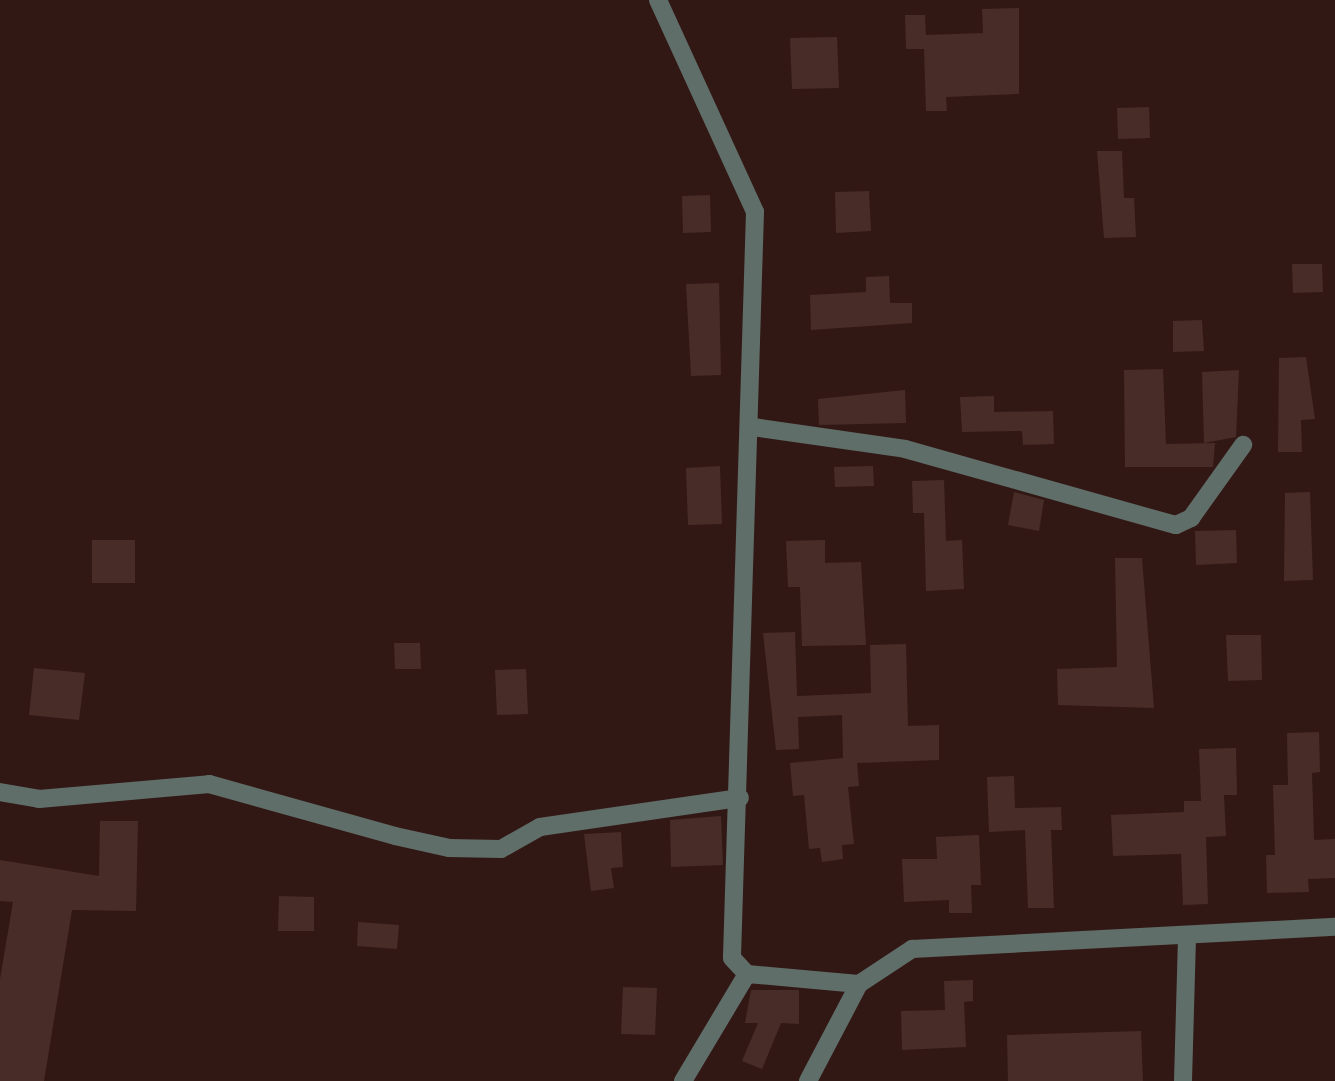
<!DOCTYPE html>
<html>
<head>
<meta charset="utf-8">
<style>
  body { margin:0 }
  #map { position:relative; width:1335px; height:1081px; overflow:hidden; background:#321815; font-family:Ubuntu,sans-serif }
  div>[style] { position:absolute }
  .building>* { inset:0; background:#482c28 }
  .minor>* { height:18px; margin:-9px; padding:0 9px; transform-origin:9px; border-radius:9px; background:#606e69 }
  span { translate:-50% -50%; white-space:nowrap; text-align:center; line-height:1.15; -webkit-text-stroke:7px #270f0c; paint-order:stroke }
</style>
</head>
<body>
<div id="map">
  <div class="building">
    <i style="clip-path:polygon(1019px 8px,1019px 94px,946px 97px,947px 111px,926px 111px,924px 49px,906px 49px,905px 15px,925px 15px,926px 35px,983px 33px,982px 9px)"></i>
    <i style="clip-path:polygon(837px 37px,839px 88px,792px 89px,790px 38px)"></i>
    <i style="clip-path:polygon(1149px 107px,1150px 138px,1118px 139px,1117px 108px)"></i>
    <i style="clip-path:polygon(1097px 151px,1122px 151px,1124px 198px,1134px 198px,1136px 237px,1104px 238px)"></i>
    <i style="clip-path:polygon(869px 191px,871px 231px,836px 233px,835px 192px)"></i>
    <i style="clip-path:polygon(710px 195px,711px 232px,683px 233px,682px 196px)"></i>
    <i style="clip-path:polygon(1292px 264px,1322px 264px,1323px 292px,1293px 293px)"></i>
    <i style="clip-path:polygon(889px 276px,890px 303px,912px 303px,912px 323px,811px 330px,810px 295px,866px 292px,866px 277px)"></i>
    <i style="clip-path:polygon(719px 283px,721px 375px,691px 376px,686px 284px)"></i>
    <i style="clip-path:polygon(1202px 320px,1204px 351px,1173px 352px,1173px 321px)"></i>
    <i style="clip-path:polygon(1306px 357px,1315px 419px,1301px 420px,1302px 452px,1278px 452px,1279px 358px)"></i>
    <i style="clip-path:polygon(1163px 369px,1166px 444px,1215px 443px,1213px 467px,1125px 467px,1124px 370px)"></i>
    <i style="clip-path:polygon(1239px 370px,1236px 437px,1204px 443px,1202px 372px)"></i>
    <i style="clip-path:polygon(905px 390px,906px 423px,819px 425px,818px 399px)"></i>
    <i style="clip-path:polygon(994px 396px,994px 412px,1053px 411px,1054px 444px,1023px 445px,1022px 431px,962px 432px,960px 397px)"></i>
    <i style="clip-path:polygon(720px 466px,722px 524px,688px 525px,686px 468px)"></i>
    <i style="clip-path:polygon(873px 466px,874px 486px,835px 487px,834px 467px)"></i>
    <i style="clip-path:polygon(944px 480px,946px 541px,962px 540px,964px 589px,926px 591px,924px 513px,913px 513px,912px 481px)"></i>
    <i style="clip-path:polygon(1014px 492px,1044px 500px,1039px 531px,1008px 525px)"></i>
    <i style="clip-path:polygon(1310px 492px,1313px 580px,1284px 581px,1285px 493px)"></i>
    <i style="clip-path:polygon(1236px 530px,1237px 563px,1196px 565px,1195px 531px)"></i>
    <i style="clip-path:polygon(92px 540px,135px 540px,135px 583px,92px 583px)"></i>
    <i style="clip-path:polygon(825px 540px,825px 563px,861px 562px,866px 645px,802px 646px,800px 587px,788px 587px,786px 541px)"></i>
    <i style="clip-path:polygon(1115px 558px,1142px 558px,1154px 708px,1058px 705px,1057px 669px,1117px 667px)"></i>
    <i style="clip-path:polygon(795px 632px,797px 696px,871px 693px,870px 645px,906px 644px,908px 726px,939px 725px,939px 760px,857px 763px,859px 786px,848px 787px,854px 844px,842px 845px,843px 859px,822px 862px,820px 848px,809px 849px,804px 795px,793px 796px,790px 763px,843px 758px,842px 715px,798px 717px,799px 749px,776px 750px,763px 633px)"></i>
    <i style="clip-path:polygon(1226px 635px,1261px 635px,1262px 680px,1228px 681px)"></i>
    <i style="clip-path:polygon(394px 643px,420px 643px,421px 669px,395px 669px)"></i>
    <i style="clip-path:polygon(34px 668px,85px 673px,79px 720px,29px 715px)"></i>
    <i style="clip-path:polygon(526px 669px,528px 714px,497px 715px,495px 670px)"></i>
    <i style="clip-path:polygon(1319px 732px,1320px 772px,1312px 773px,1314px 840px,1335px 839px,1335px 878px,1308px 879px,1309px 892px,1267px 893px,1266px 855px,1275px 855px,1273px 785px,1288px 785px,1287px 733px)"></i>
    <i style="clip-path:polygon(1236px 748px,1237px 795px,1224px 795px,1226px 836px,1206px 837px,1208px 904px,1183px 905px,1181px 854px,1113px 856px,1111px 815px,1184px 812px,1184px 801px,1201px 801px,1199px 749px)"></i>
    <i style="clip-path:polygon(1014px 776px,1015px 808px,1061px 807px,1062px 830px,1051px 830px,1054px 908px,1028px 908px,1025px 830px,989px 832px,987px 777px)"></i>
    <i style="clip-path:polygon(721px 816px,723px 865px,671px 867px,670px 820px)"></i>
    <i style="clip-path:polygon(100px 821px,138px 821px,136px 911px,72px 910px,44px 1081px,0 1081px,0 979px,13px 902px,0 901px,0 860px,99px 876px)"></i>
    <i style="clip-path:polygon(621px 832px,623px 867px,611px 868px,614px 888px,591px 891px,584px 834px)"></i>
    <i style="clip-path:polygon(979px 835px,981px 885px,971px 885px,972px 913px,949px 913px,949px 900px,904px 902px,902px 859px,937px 859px,936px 837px)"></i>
    <i style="clip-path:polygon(279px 896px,314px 897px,314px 931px,278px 931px)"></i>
    <i style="clip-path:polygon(358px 922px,399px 925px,397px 949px,357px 946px)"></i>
    <i style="clip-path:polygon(973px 980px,973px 1001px,964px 1002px,966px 1047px,902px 1050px,901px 1011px,945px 1010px,944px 981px)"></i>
    <i style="clip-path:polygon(623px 987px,657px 988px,655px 1035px,621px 1034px)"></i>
    <i style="clip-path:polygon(751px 990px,799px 990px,799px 1024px,781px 1023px,762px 1069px,742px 1061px,758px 1023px,745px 1023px)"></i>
    <i style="clip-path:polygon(1141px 1031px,1143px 1081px,1008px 1081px,1007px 1035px)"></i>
  </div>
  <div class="minor">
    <i style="left:658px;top:0;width:233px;rotate:65.4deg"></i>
    <i style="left:755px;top:212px;width:746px;rotate:91.77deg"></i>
    <i style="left:732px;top:958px;width:22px;rotate:47deg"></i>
    <i style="left:747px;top:974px;width:112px;rotate:5.1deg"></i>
    <i style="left:753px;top:427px;width:154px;rotate:8.2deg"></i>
    <i style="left:905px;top:449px;width:281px;rotate:15.7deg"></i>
    <i style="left:1176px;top:525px;width:17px;rotate:-25deg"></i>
    <i style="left:1191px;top:518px;width:90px;rotate:-54.5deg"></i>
    <i style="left:0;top:792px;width:40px;rotate:10deg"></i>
    <i style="left:39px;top:799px;width:171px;rotate:-5deg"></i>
    <i style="left:209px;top:784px;width:193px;rotate:15.6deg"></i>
    <i style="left:395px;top:836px;width:55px;rotate:12.5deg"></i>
    <i style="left:449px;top:848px;width:52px;rotate:1.1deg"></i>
    <i style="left:501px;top:849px;width:45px;rotate:-29.4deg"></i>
    <i style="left:540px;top:827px;width:202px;rotate:-8.3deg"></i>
    <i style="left:683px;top:1081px;width:125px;rotate:-59.1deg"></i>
    <i style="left:808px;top:1081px;width:110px;rotate:-62.3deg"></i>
    <i style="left:859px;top:984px;width:64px;rotate:-33.4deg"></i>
    <i style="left:912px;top:949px;width:424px;rotate:-3deg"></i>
    <i style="left:1183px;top:1081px;width:142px;rotate:-88.4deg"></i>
  </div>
</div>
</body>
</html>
